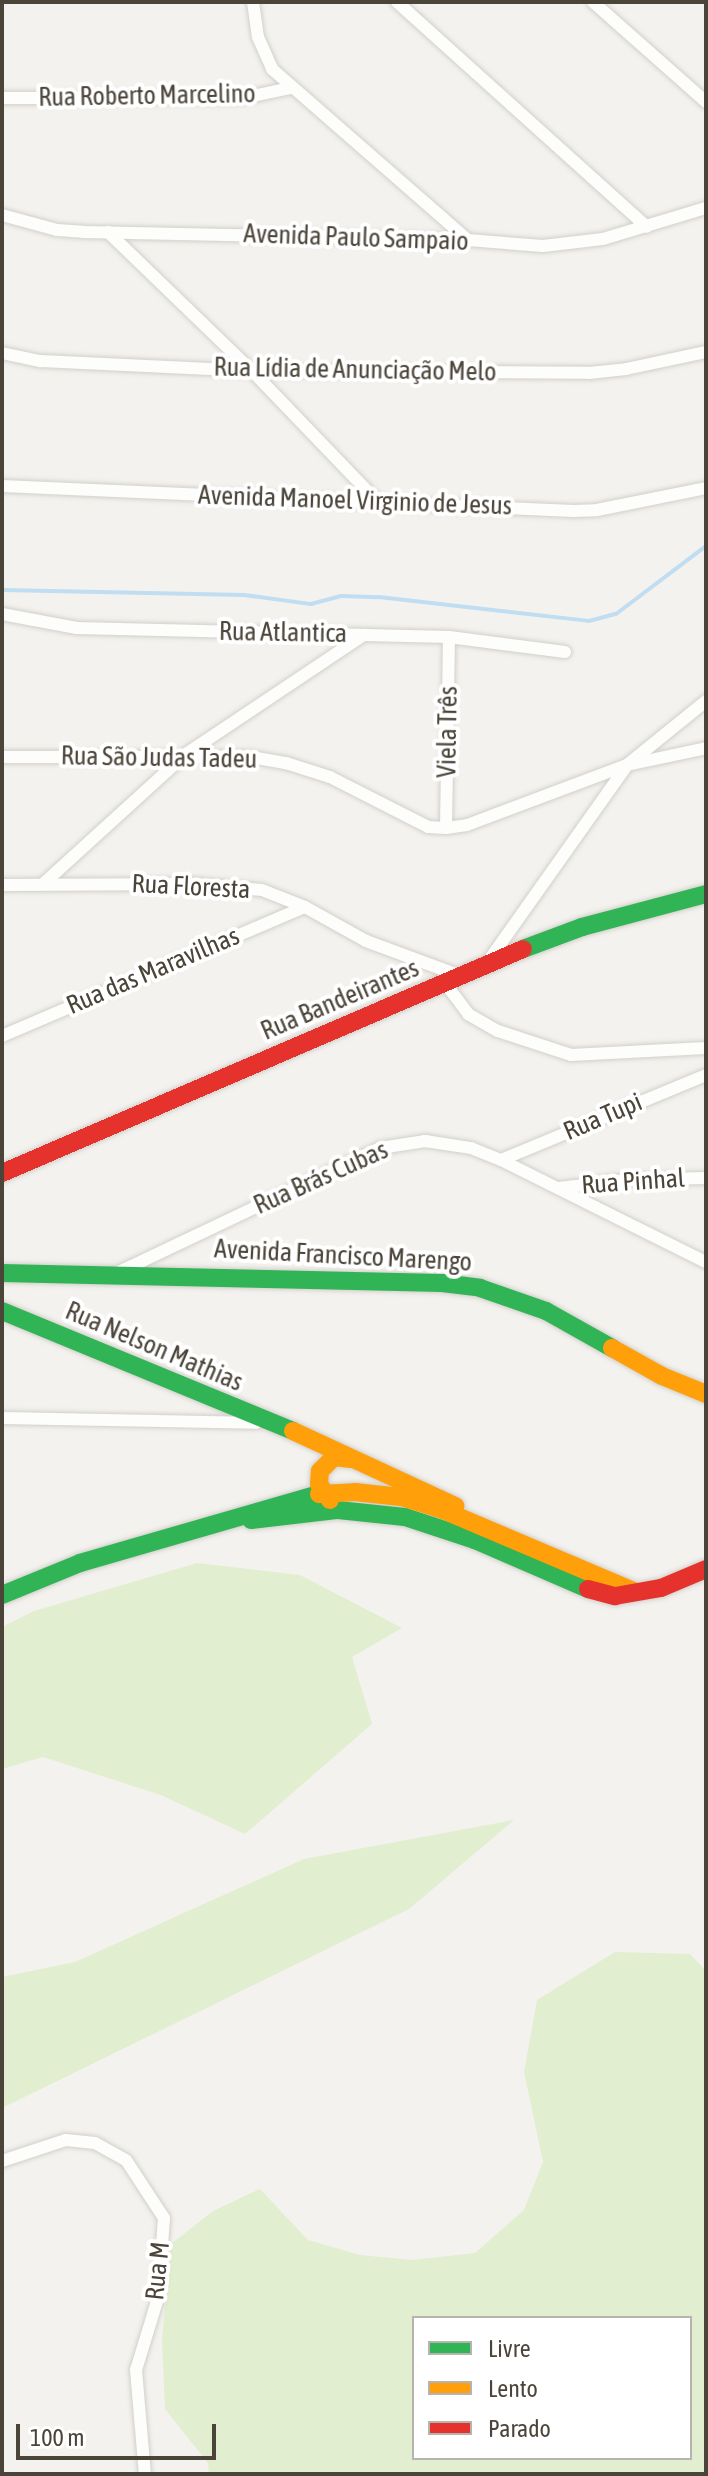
<!DOCTYPE html>
<html>
<head>
<meta charset="utf-8">
<style>
  body { margin:0 }
  #map { position:relative; width:708px; height:2476px; overflow:hidden; background:#f4f2ee; font-family:"Asap Condensed",sans-serif }
  div>[style] { position:absolute }
  .green>* { inset:0; background:#e1eecf }
  .stream>* { height:4px; margin:-2px; padding:0 2px; transform-origin:2px; border-radius:2px; background:#c0ddf1 }
  .roads { filter:drop-shadow(0 0 2px #d2d0cb) drop-shadow(0 0 2px #d2d0cb) }
  .street>* { height:12px; margin:-6px; padding:0 6px; transform-origin:6px; border-radius:6px; background:#fdfdfc }
  .fast>* { height:18px; margin:-9px; padding:0 9px; transform-origin:9px; border-radius:9px; background:#30b455 }
  .slow>* { height:18px; margin:-9px; padding:0 9px; transform-origin:9px; border-radius:9px; background:#ff9f0a }
  .jam>* { height:18px; margin:-9px; padding:0 9px; transform-origin:9px; border-radius:9px; background:#e5322d }
  span { translate:-50% -50%; white-space:nowrap; text-align:center; line-height:1.15; -webkit-text-stroke:8px #fff; paint-order:stroke }
  .street-label { font-size:26px; color:#4b4439 }
  .frame { position:absolute; inset:0; border:4px solid #4b4439; pointer-events:none }
  .legend { position:absolute; left:412px; top:2316px; width:280px; height:144px; box-sizing:border-box; background:#fff; border:2px solid #b7b4b0; margin:0; padding:10px 14px; list-style:none; font-size:24px; color:#4b4439 }
  .legend li { display:flex; align-items:center; gap:16px; height:40px }
  .legend b { width:40px; border:2px solid #b7b4b0 }
  .scale { position:absolute; left:16px; top:2424px; width:200px; height:36px; box-sizing:border-box; border:4px solid #4b4439; border-top:0; padding-left:10px; font-size:24px; line-height:28px; white-space:nowrap; color:#4b4439; -webkit-text-stroke:6px #fff; paint-order:stroke }
</style>
</head>
<body>
<div id="map">
  <div class="green">
    <i style="clip-path:polygon(197px 1563px,300px 1575px,402px 1628px,352px 1657px,372px 1724px,245px 1834px,161px 1795px,43px 1757px,2px 1769px,2px 1627px,34px 1611px)"></i>
    <i style="clip-path:polygon(514px 1820px,409px 1909px,2px 2108px,2px 1977px,75px 1962px,304px 1859px)"></i>
    <i style="clip-path:polygon(evenodd,615px 1952px,690px 1954px,706px 1971px,706px 2474px,209px 2474px,208px 2463px,165px 2409px,162px 2339px,171px 2244px,213px 2211px,260px 2189px,308px 2240px,360px 2255px,412px 2260px,475px 2253px,524px 2210px,543px 2162px,524px 2072px,537px 2000px,615px 1952px,414px 2318px,690px 2318px,690px 2458px,414px 2458px,414px 2318px)"></i>
  </div>
  <div class="stream">
    <i style="left:2px;top:590px;width:242px;rotate:1.2deg"></i>
    <i style="left:244px;top:595px;width:68px;rotate:7.7deg"></i>
    <i style="left:311px;top:604px;width:31px;rotate:-15deg"></i>
    <i style="left:341px;top:596px;width:38px;rotate:2deg"></i>
    <i style="left:379px;top:597px;width:211px;rotate:6.5deg"></i>
    <i style="left:589px;top:621px;width:28px;rotate:-15deg"></i>
    <i style="left:616px;top:614px;width:113px;rotate:-37.1deg"></i>
  </div>
  <div class="roads">
    <div class="street">
      <i style="left:253px;top:2px;width:35px;rotate:82deg"></i>
      <i style="left:258px;top:37px;width:35px;rotate:66deg"></i>
      <i style="left:272px;top:69px;width:260px;rotate:41.1deg"></i>
      <i style="left:397px;top:2px;width:336px;rotate:42deg"></i>
      <i style="left:593px;top:2px;width:151px;rotate:41.5deg"></i>
      <i style="left:2px;top:98px;width:241px"></i>
      <i style="left:243px;top:98px;width:49px;rotate:-11.8deg"></i>
      <i style="left:2px;top:215px;width:57px;rotate:15.3deg"></i>
      <i style="left:57px;top:230px;width:26px;rotate:4deg"></i>
      <i style="left:83px;top:232px;width:385px;rotate:1.2deg"></i>
      <i style="left:468px;top:240px;width:75px;rotate:4.6deg"></i>
      <i style="left:543px;top:246px;width:60px;rotate:-6.7deg"></i>
      <i style="left:603px;top:239px;width:108px;rotate:-16.8deg"></i>
      <i style="left:108px;top:232px;width:200px;rotate:44deg"></i>
      <i style="left:252px;top:371px;width:179px;rotate:46.1deg"></i>
      <i style="left:2px;top:353px;width:40px;rotate:12deg"></i>
      <i style="left:41px;top:361px;width:211px;rotate:2.7deg"></i>
      <i style="left:252px;top:371px;width:337px;rotate:0.3deg"></i>
      <i style="left:589px;top:373px;width:37px;rotate:-6deg"></i>
      <i style="left:626px;top:369px;width:82px;rotate:-12deg"></i>
      <i style="left:2px;top:486px;width:572px;rotate:2.51deg"></i>
      <i style="left:573px;top:511px;width:24px;rotate:-2deg"></i>
      <i style="left:597px;top:510px;width:111px;rotate:-11.4deg"></i>
      <i style="left:2px;top:614px;width:76px;rotate:10.6deg"></i>
      <i style="left:77px;top:628px;width:372px;rotate:1.4deg"></i>
      <i style="left:449px;top:637px;width:117px;rotate:7.4deg"></i>
      <i style="left:2px;top:757px;width:249px"></i>
      <i style="left:251px;top:757px;width:36px;rotate:10deg"></i>
      <i style="left:286px;top:763px;width:46px;rotate:17.7deg"></i>
      <i style="left:330px;top:777px;width:110px;rotate:27deg"></i>
      <i style="left:428px;top:827px;width:18px;rotate:3deg"></i>
      <i style="left:446px;top:828px;width:21px;rotate:-8deg"></i>
      <i style="left:467px;top:825px;width:171px;rotate:-20.6deg"></i>
      <i style="left:627px;top:765px;width:81px;rotate:-12.1deg"></i>
      <i style="left:446px;top:828px;width:191px;rotate:-89.1deg"></i>
      <i style="left:43px;top:884px;width:193px;rotate:-42.3deg"></i>
      <i style="left:186px;top:754px;width:214px;rotate:-33.8deg"></i>
      <i style="left:2px;top:885px;width:193px;rotate:-0.3deg"></i>
      <i style="left:195px;top:884px;width:67px;rotate:5.1deg"></i>
      <i style="left:262px;top:890px;width:46px;rotate:21.6deg"></i>
      <i style="left:305px;top:907px;width:70px;rotate:29.1deg"></i>
      <i style="left:366px;top:941px;width:98px;rotate:20.3deg"></i>
      <i style="left:487px;top:963px;width:242px;rotate:-54.7deg"></i>
      <i style="left:627px;top:765px;width:102px;rotate:-39deg"></i>
      <i style="left:445px;top:983px;width:39px;rotate:53deg"></i>
      <i style="left:468px;top:1014px;width:34px;rotate:30deg"></i>
      <i style="left:498px;top:1031px;width:77px;rotate:18.2deg"></i>
      <i style="left:571px;top:1055px;width:135px;rotate:-3deg"></i>
      <i style="left:2px;top:1036px;width:329px;rotate:-23.1deg"></i>
      <i style="left:501px;top:1160px;width:222px;rotate:-22.5deg"></i>
      <i style="left:559px;top:1188px;width:67px;rotate:-6.8deg"></i>
      <i style="left:626px;top:1180px;width:80px;rotate:-1.4deg"></i>
      <i style="left:117px;top:1273px;width:291px;rotate:-25.4deg"></i>
      <i style="left:380px;top:1148px;width:46px;rotate:-8.8deg"></i>
      <i style="left:425px;top:1141px;width:47px;rotate:8.7deg"></i>
      <i style="left:471px;top:1148px;width:32px;rotate:22deg"></i>
      <i style="left:501px;top:1160px;width:229px;rotate:26.5deg"></i>
      <i style="left:2px;top:1418px;width:254px;rotate:1.1deg"></i>
      <i style="left:2px;top:2161px;width:67px;rotate:-18.2deg"></i>
      <i style="left:66px;top:2140px;width:29px;rotate:6deg"></i>
      <i style="left:95px;top:2143px;width:35px;rotate:29deg"></i>
      <i style="left:126px;top:2160px;width:69px;rotate:56.8deg"></i>
      <i style="left:164px;top:2218px;width:80px;rotate:94.3deg"></i>
      <i style="left:158px;top:2298px;width:75px;rotate:107deg"></i>
      <i style="left:136px;top:2370px;width:104px;rotate:85.1deg"></i>
    </div>
    <div class="fast">
      <i style="left:523px;top:949px;width:63px;rotate:-20.4deg"></i>
      <i style="left:582px;top:927px;width:128px;rotate:-14.9deg"></i>
      <i style="left:2px;top:1273px;width:440px;rotate:1.3deg"></i>
      <i style="left:442px;top:1283px;width:38px;rotate:7deg"></i>
      <i style="left:480px;top:1288px;width:70px;rotate:19.2deg"></i>
      <i style="left:546px;top:1311px;width:76px;rotate:29.3deg"></i>
      <i style="left:2px;top:1311px;width:315px;rotate:22.4deg"></i>
      <i style="left:251px;top:1520px;width:88px;rotate:-6.6deg"></i>
      <i style="left:338px;top:1510px;width:67px;rotate:6deg"></i>
      <i style="left:405px;top:1517px;width:74px;rotate:18.2deg"></i>
      <i style="left:475px;top:1540px;width:123px;rotate:23.4deg"></i>
      <i style="left:2px;top:1595px;width:84px;rotate:-22.3deg"></i>
      <i style="left:80px;top:1563px;width:249px;rotate:-16.1deg"></i>
    </div>
    <div class="slow">
      <i style="left:612px;top:1348px;width:57px;rotate:29.2deg"></i>
      <i style="left:662px;top:1376px;width:48px;rotate:22.2deg"></i>
      <i style="left:293px;top:1431px;width:179px;rotate:24.8deg"></i>
      <i style="left:319px;top:1494px;width:36px;rotate:-3deg"></i>
      <i style="left:355px;top:1492px;width:46px;rotate:6.2deg"></i>
      <i style="left:401px;top:1497px;width:39px;rotate:17deg"></i>
      <i style="left:438px;top:1508px;width:215px;rotate:23deg"></i>
      <i style="left:330px;top:1500px;width:19px;rotate:-125deg"></i>
      <i style="left:319px;top:1484px;width:13px;rotate:-86deg"></i>
      <i style="left:320px;top:1471px;width:20px;rotate:-45deg"></i>
      <i style="left:334px;top:1457px;width:17px;rotate:7deg"></i>
    </div>
    <div class="jam">
      <i style="left:2px;top:1173px;width:567px;rotate:-23.26deg"></i>
      <i style="left:588px;top:1589px;width:28px;rotate:15deg"></i>
      <i style="left:615px;top:1596px;width:47px;rotate:-9.9deg"></i>
      <i style="left:661px;top:1588px;width:49px;rotate:-22.9deg"></i>
    </div>
  </div>
  <div class="street-label">
    <span style="left:147px;top:96px;rotate:-1deg">Rua Roberto Marcelino</span>
    <span style="left:356px;top:238px;rotate:2deg">Avenida Paulo Sampaio</span>
    <span style="left:355px;top:370px;rotate:1deg">Rua Lídia de Anunciação Melo</span>
    <span style="left:355px;top:501px;rotate:2deg">Avenida Manoel Virginio de Jesus</span>
    <span style="left:283px;top:633px;rotate:1deg">Rua Atlantica</span>
    <span style="left:448px;top:732px;rotate:-89deg">Viela Três</span>
    <span style="left:159px;top:758px;rotate:1deg">Rua São Judas Tadeu</span>
    <span style="left:191px;top:887px;rotate:3deg">Rua Floresta</span>
    <span style="left:153px;top:971px;rotate:-23deg">Rua das Maravilhas</span>
    <span style="left:340px;top:1000px;rotate:-23deg">Rua Bandeirantes</span>
    <span style="left:603px;top:1117px;rotate:-23deg">Rua Tupi</span>
    <span style="left:321px;top:1178px;rotate:-24deg">Rua Brás Cubas</span>
    <span style="left:633px;top:1182px;rotate:-4deg">Rua Pinhal</span>
    <span style="left:343px;top:1256px;rotate:3deg">Avenida Francisco Marengo</span>
    <span style="left:154px;top:1347px;rotate:23deg">Rua Nelson Mathias</span>
    <span style="left:158px;top:2271px;rotate:-84deg">Rua M</span>
  </div>
  <div class="frame"></div>
  <ul class="legend">
  <li><b style="height:10px;background:#30b455"></b>Livre</li>
  <li><b style="height:10px;background:#ff9f0a"></b>Lento</li>
  <li><b style="height:10px;background:#e5322d"></b>Parado</li>
  </ul>
  <div class="scale">100 m</div>
</div>
</body>
</html>
